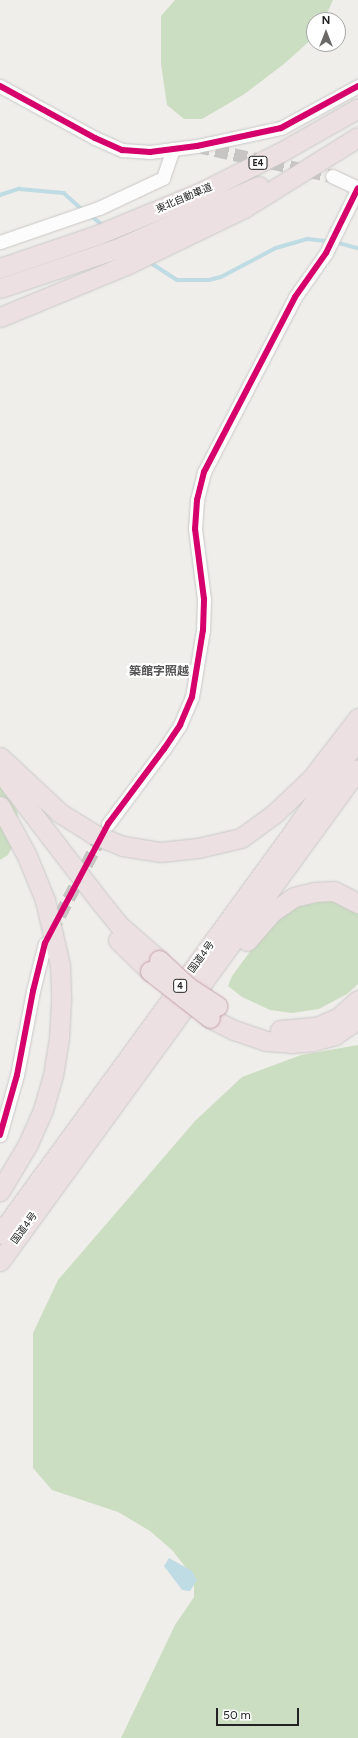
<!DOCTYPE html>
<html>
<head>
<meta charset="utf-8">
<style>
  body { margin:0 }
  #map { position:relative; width:358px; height:1738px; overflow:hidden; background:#f0eeeb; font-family:Figtree,"Noto Sans JP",sans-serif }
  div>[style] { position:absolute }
  .forest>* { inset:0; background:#cbdec1 }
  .water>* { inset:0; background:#bfdbe3 }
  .stream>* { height:3.5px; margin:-1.75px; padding:0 1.75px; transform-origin:1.75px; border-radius:1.75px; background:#bfdbe3 }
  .minor-tunnel>* { height:13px; margin-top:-6.5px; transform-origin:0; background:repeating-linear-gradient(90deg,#c7c5c3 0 13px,transparent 0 19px) }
  .roads { filter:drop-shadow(0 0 1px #c9c8c7) drop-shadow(0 0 1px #c9c8c7) }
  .minor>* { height:13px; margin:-6.5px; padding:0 6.5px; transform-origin:6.5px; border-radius:6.5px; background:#fdfcfc }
  .highway>* { height:19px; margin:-9.5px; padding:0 9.5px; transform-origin:9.5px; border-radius:9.5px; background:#ece0e2 }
  .bridges { filter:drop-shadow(0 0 1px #c5a2ac) drop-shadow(0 0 1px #c5a2ac) }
  .highway-bridge>* { height:19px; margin:-9.5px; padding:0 9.5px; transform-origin:9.5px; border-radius:9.5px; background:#ece0e2 }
  .cycleway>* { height:6px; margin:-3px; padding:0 3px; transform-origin:3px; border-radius:3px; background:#d6006c }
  span { translate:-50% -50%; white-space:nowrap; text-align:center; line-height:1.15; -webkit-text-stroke:4px #fff; paint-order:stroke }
  .shield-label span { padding:1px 3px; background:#fff; border:1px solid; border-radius:3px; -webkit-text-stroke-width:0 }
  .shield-label { font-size:9px; color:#222; font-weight:700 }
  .street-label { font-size:10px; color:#222 }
  .quarter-label { font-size:12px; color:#555; font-weight:700 }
  .north { position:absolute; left:306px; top:12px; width:40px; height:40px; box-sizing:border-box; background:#fff; border:1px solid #a7a7a7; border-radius:50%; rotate:0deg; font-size:11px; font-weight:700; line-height:16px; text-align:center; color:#222 }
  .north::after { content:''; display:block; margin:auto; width:14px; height:18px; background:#6a6968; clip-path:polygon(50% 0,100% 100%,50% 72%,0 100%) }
  .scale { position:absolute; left:216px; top:1708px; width:83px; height:18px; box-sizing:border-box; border:2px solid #222; border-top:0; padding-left:5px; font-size:12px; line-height:14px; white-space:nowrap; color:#222; -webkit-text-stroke:3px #fff; paint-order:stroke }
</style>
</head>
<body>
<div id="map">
  <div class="forest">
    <i style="clip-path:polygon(175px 0,333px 0,324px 20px,314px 20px,314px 37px,284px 64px,243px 95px,202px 119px,184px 119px,167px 105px,161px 64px,161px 16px)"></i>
    <i style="clip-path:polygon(0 786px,17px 811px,20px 832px,8px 855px,0 860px)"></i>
    <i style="clip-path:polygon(332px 899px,352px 906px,358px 913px,358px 984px,347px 994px,319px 1009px,292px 1013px,270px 1010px,242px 997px,228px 986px,232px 976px,263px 934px,284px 910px)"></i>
    <i style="clip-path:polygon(358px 1045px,358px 1738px,121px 1738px,175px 1625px,194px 1597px,194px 1578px,172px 1550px,150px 1531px,118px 1512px,52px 1490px,33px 1468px,33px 1333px,58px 1280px,195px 1121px,242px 1077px,301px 1055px)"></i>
  </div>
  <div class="water">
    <i style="clip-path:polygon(169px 1558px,192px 1571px,197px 1580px,190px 1591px,182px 1590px,164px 1566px)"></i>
  </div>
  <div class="stream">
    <i style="left:0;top:195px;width:20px;rotate:-18deg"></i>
    <i style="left:19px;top:189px;width:45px;rotate:5.1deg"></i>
    <i style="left:64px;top:193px;width:25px;rotate:42deg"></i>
    <i style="left:90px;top:215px;width:18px;rotate:38deg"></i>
    <i style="left:335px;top:242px;width:24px;rotate:15deg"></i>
    <i style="left:148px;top:261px;width:35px;rotate:33deg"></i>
    <i style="left:177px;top:280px;width:32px"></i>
    <i style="left:209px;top:280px;width:12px;rotate:-14deg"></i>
    <i style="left:221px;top:277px;width:62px;rotate:-27.8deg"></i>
    <i style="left:276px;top:248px;width:33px;rotate:-16deg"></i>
    <i style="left:308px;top:239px;width:20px;rotate:6deg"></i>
  </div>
  <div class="minor-tunnel">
    <i style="left:197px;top:146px;width:138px;rotate:12.5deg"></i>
    <i style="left:51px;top:932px;width:114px;rotate:-62.3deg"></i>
  </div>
  <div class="roads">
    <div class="minor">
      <i style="left:0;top:86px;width:108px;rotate:28.7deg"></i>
      <i style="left:95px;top:138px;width:30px;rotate:24deg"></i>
      <i style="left:122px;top:150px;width:28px;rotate:4deg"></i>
      <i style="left:150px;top:152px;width:47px;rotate:-7.3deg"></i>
      <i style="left:197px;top:146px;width:86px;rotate:-12.1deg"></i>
      <i style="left:281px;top:128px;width:88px;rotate:-28.6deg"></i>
      <i style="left:332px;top:176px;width:29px;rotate:25deg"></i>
      <i style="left:0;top:242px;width:105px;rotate:-19deg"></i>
      <i style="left:99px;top:208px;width:71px;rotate:-25.1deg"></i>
      <i style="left:163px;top:178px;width:31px;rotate:-71deg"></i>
      <i style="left:108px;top:824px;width:94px;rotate:-53.3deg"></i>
      <i style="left:164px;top:749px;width:29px;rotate:-56deg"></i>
      <i style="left:180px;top:725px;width:30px;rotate:-67deg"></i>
      <i style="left:192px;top:697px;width:68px;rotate:-80.7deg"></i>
      <i style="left:203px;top:630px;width:31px;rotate:-88deg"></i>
      <i style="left:204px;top:599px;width:71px;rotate:-97.3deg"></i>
      <i style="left:195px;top:529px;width:29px;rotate:-86deg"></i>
      <i style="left:197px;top:500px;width:29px;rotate:-76deg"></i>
      <i style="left:204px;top:472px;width:197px;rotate:-62.5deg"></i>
      <i style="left:295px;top:297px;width:54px;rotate:-54.8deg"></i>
      <i style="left:326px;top:253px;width:72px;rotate:-63.8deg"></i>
      <i style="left:0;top:1135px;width:62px;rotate:-74.2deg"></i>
      <i style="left:17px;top:1075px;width:86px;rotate:-79.2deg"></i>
      <i style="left:33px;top:991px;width:49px;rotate:-76deg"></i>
    </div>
    <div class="highway">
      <i style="left:0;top:268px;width:102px;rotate:-18.8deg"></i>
      <i style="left:97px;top:235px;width:115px;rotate:-22.5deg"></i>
      <i style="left:203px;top:191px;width:87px;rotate:-26.6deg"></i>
      <i style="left:281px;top:152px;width:89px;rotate:-29.7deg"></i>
      <i style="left:0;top:288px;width:122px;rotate:-18.6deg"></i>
      <i style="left:116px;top:249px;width:156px;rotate:-23.8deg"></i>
      <i style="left:0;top:317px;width:136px;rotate:-22.4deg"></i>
      <i style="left:126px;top:265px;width:131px;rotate:-25.8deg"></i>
      <i style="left:244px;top:208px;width:134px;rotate:-31.9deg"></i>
      <i style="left:0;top:757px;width:82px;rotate:43deg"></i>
      <i style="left:60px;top:813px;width:39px;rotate:32deg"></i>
      <i style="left:93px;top:834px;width:32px;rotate:22deg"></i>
      <i style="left:123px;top:846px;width:37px;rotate:9deg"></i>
      <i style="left:160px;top:852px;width:38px;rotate:-6deg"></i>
      <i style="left:198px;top:848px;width:44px;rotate:-13.1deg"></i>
      <i style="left:241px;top:838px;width:41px;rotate:-36deg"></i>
      <i style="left:274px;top:814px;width:51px;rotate:-43.4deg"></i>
      <i style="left:311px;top:779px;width:77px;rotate:-52.4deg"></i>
      <i style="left:0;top:766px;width:19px;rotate:62deg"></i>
      <i style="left:9px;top:783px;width:153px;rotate:52.5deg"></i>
      <i style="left:102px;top:904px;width:28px;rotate:51deg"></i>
      <i style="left:120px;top:926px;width:52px;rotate:41.1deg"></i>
      <i style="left:0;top:806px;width:57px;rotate:61.6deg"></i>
      <i style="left:27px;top:856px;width:48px;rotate:67.8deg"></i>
      <i style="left:45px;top:900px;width:67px;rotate:77deg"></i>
      <i style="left:60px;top:965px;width:36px;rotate:88deg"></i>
      <i style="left:61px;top:1001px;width:37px;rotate:93deg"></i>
      <i style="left:59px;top:1038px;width:37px;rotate:99deg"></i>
      <i style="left:53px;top:1075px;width:36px;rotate:106deg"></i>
      <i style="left:43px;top:1110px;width:37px;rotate:114deg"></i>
      <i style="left:28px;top:1144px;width:55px;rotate:120.8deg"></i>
      <i style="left:118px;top:940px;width:45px;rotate:44.1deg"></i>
      <i style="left:247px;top:941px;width:37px;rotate:-49deg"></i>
      <i style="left:271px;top:913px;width:28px;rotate:-35deg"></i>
      <i style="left:294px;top:897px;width:21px;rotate:-14deg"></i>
      <i style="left:314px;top:892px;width:20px;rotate:-3deg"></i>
      <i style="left:334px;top:891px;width:27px;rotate:27deg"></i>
      <i style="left:210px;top:1018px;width:27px;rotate:27deg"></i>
      <i style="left:234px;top:1030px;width:34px;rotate:19deg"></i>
      <i style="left:266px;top:1041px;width:26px;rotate:4deg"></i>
      <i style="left:292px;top:1043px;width:21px;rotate:-5deg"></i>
      <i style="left:313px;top:1041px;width:23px;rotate:-15deg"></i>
      <i style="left:335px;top:1035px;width:28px;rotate:-35deg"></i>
      <i style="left:280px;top:1030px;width:37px;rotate:-5deg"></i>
      <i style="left:317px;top:1027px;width:24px;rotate:-24deg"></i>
      <i style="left:339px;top:1017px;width:25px;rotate:-42deg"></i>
      <i style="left:0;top:1234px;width:497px;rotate:-53.9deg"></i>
      <i style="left:293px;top:832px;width:114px;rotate:-55.3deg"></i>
      <i style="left:0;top:1261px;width:608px;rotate:-53.96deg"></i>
    </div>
  </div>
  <div class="bridges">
    <div class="highway-bridge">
      <i style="left:159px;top:960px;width:40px;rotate:43deg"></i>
      <i style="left:188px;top:987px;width:35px;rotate:33deg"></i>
      <i style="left:150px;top:971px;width:76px;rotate:38.1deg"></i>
    </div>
  </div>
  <div class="cycleway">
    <i style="left:0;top:86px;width:108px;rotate:28.7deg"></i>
    <i style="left:95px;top:138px;width:30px;rotate:24deg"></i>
    <i style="left:122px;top:150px;width:28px;rotate:4deg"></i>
    <i style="left:150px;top:152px;width:47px;rotate:-7.3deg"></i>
    <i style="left:197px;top:146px;width:86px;rotate:-12.1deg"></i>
    <i style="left:281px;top:128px;width:88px;rotate:-28.6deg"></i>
    <i style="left:0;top:1135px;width:62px;rotate:-74.2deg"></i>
    <i style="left:17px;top:1075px;width:86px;rotate:-79.2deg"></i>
    <i style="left:33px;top:991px;width:49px;rotate:-76deg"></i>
    <i style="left:45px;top:943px;width:135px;rotate:-62.1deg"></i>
    <i style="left:108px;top:824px;width:94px;rotate:-53.3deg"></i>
    <i style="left:164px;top:749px;width:29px;rotate:-56deg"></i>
    <i style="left:180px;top:725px;width:30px;rotate:-67deg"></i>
    <i style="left:192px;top:697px;width:68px;rotate:-80.7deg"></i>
    <i style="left:203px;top:630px;width:31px;rotate:-88deg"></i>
    <i style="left:204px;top:599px;width:71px;rotate:-97.3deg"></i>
    <i style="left:195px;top:529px;width:29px;rotate:-86deg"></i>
    <i style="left:197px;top:500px;width:29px;rotate:-76deg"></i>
    <i style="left:204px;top:472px;width:197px;rotate:-62.5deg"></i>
    <i style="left:295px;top:297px;width:54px;rotate:-54.8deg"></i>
    <i style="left:326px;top:253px;width:72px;rotate:-63.8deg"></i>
  </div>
  <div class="shield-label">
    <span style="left:258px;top:163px">E4</span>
    <span style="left:180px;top:986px">4</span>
  </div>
  <div class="street-label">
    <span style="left:184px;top:198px;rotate:-23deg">東北自動車道</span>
    <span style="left:201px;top:957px;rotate:-54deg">国道4号</span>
    <span style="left:24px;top:1228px;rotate:-54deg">国道4号</span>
  </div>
  <div class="quarter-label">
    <span style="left:159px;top:672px">築館字照越</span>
  </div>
  <div class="north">N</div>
  <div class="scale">50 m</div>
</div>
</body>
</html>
